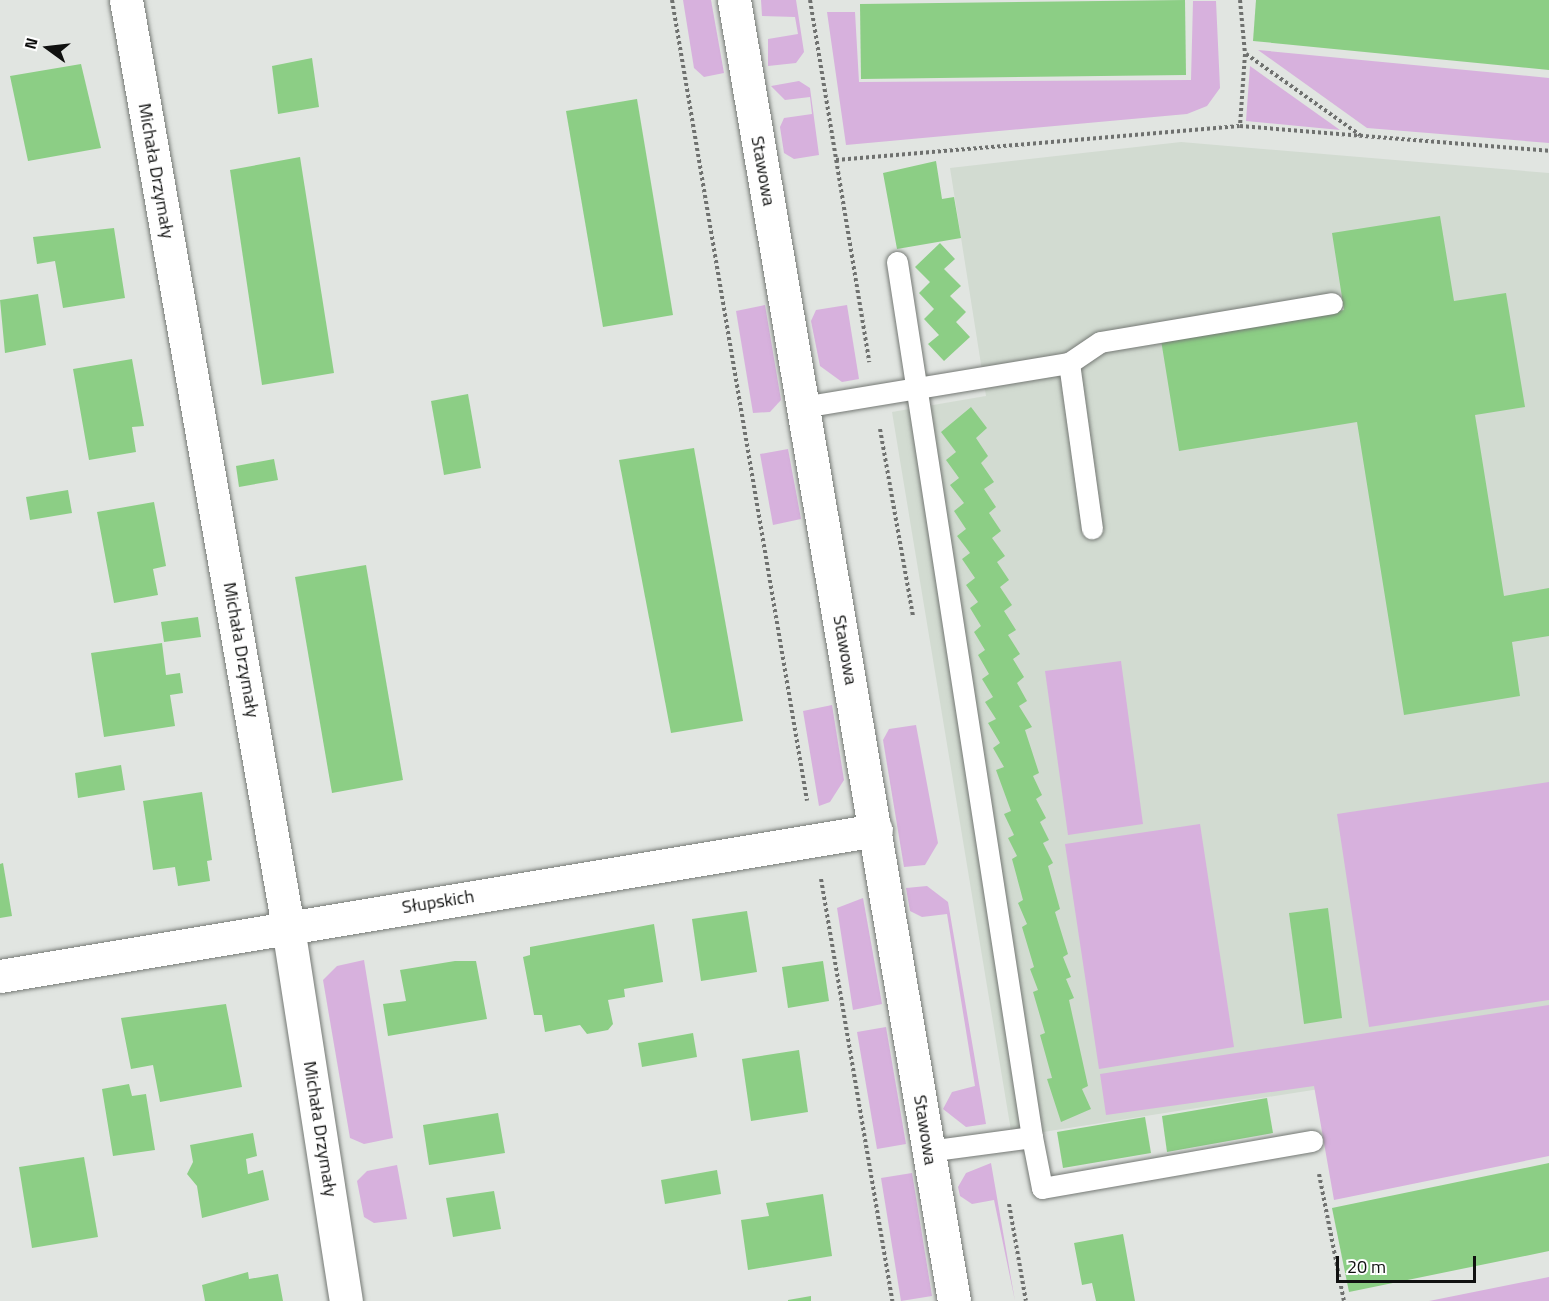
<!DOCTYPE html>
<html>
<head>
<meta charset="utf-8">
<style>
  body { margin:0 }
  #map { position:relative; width:1549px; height:1301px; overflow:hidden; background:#e1e5e1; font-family:"Titillium Web",sans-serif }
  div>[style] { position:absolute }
  .built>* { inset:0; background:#d2dbd1 }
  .green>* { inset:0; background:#d7b1dd }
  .building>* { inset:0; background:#8cce85 }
  .path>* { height:4px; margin-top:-2px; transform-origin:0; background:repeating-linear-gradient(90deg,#6f716f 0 3px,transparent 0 6px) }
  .roads { filter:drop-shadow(0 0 2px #757975) drop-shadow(0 0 2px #757975) }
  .lane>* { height:21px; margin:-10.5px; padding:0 10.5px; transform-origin:10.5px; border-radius:10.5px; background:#fff }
  .street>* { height:33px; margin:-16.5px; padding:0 16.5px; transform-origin:16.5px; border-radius:16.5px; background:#fff }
  .secondary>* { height:33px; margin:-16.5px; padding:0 16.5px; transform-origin:16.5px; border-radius:16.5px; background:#fff }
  span { translate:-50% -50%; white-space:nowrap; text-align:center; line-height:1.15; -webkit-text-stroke:4.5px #fff; paint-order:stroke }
  .street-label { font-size:18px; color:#101110 }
  .north { position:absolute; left:18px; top:18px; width:60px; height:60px; -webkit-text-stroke:4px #fff; paint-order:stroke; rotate:285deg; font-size:16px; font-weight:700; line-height:24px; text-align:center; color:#101110 }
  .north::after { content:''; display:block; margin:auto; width:21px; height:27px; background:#101110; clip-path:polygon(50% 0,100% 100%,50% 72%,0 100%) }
  .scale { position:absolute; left:1336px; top:1256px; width:140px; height:27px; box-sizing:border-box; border:3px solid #101110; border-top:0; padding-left:8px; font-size:18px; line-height:21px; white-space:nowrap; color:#101110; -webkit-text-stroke:4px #fff; paint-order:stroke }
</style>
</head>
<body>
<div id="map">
  <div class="built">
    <i style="clip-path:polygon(1181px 142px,1549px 173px,1549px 1053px,1012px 1137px,892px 412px,986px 396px,950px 168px)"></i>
  </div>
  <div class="green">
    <i style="clip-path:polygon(683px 0,711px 0,724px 73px,704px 77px,694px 68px)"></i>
    <i style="clip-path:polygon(761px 0,796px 0,804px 52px,796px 63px,768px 66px,768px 39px,798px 34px,795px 17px,762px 16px)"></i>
    <i style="clip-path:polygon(1193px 1px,1216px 1px,1220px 88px,1207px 106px,1187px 114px,846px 145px,827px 12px,855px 12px,859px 82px,1191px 80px)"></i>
    <i style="clip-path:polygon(1258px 50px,1549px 78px,1549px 143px,1367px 128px)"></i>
    <i style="clip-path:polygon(1250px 66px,1340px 130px,1246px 121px)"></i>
    <i style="clip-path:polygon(799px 81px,810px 88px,819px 155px,794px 159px,784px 153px,780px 127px,784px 118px,812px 114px,810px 97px,785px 100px,771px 86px)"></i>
    <i style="clip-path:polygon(765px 305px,781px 400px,770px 412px,753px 413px,736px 311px)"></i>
    <i style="clip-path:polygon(847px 305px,859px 379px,842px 382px,820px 366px,811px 321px,816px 310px)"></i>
    <i style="clip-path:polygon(788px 449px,801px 519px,773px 525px,760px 454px)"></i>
    <i style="clip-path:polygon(1121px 661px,1143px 824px,1068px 835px,1045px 671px)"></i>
    <i style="clip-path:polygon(832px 705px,844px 780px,830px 802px,819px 806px,803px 711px)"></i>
    <i style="clip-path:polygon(916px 725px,938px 843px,925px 865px,904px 867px,883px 740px,889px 729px)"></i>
    <i style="clip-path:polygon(1549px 782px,1549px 1000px,1369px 1027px,1337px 814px)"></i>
    <i style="clip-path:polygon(1200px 824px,1234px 1047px,1099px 1069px,1065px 844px)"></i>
    <i style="clip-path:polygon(927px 886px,948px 902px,986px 1124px,966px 1127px,943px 1109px,952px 1092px,975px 1086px,947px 914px,922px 917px,910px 911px,906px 888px)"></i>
    <i style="clip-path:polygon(863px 898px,882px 1004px,853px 1010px,837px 908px)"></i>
    <i style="clip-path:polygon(364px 960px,393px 1138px,364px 1144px,350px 1138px,323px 980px,337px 966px)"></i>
    <i style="clip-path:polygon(1549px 1005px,1549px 1156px,1334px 1200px,1314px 1086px,1106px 1115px,1100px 1074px)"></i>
    <i style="clip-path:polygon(886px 1027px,906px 1144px,877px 1149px,857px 1032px)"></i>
    <i style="clip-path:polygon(991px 1163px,1015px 1301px,994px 1200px,972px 1204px,960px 1196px,958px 1187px,966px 1173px)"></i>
    <i style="clip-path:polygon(397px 1165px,407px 1219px,374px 1223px,364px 1217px,357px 1181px,367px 1171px)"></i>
    <i style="clip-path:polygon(912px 1173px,932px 1296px,901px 1301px,881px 1178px)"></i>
    <i style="clip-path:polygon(1549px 1277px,1549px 1301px,1429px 1301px)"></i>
  </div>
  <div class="building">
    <i style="clip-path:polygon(1185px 0,1186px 75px,861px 79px,860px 4px)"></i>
    <i style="clip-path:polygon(1256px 0,1549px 0,1549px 70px,1253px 41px)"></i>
    <i style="clip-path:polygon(312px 58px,319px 107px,278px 114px,272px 66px)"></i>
    <i style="clip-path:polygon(81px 64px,101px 148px,28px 161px,10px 76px)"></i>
    <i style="clip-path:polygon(637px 99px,673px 315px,603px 327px,566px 111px)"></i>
    <i style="clip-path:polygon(300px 157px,334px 373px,262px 385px,230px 170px)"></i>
    <i style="clip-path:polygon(936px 161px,942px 199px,954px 197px,961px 238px,897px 249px,883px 173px)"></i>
    <i style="clip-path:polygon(1440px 216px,1454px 301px,1506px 293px,1525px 407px,1475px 415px,1504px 596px,1549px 588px,1549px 636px,1512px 642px,1520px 696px,1404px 715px,1357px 422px,1179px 451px,1161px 340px,1344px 310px,1332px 233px)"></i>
    <i style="clip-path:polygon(114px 228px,125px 298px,63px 308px,55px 261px,37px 264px,33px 237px)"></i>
    <i style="clip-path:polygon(940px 243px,955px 259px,944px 269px,961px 286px,950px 296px,966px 312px,956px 322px,970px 337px,944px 361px,928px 344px,939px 335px,924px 319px,934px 309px,919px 293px,930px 282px,915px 267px)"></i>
    <i style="clip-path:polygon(38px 294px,46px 345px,5px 353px,0 300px)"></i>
    <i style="clip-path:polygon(132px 359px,144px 426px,132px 427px,136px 452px,89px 460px,73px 369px)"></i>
    <i style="clip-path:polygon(468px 394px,481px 468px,444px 475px,431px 401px)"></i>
    <i style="clip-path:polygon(971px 407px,987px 428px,976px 438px,988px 456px,981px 463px,994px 482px,984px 489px,996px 507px,989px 513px,1001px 531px,992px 538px,1005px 556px,997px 562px,1009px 580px,1000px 587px,1012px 605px,1004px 611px,1016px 630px,1008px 635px,1020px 654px,1013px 659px,1024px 677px,1017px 683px,1027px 701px,1019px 706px,1032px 727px,1025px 730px,1039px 773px,1033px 776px,1042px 795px,1036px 799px,1046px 818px,1040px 822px,1049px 840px,1043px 843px,1053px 863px,1048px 866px,1060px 909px,1055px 912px,1068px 954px,1063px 957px,1071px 977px,1066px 979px,1074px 998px,1069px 1000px,1088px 1086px,1082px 1089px,1091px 1109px,1061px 1122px,1047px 1079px,1052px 1078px,1040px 1035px,1045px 1033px,1033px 992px,1038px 990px,1030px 969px,1034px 967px,1022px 927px,1027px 924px,1018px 903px,1023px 900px,1012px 859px,1017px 856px,1008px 838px,1014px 835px,1004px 814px,1011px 811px,996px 770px,1004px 767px,993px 748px,1000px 743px,988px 723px,996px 719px,985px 702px,993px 697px,982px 679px,989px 674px,978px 655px,985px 650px,974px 632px,981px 626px,970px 608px,978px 602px,966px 585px,975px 578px,962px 559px,970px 553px,957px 536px,966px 529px,954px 511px,964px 503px,950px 485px,959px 478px,946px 460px,956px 452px,941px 432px)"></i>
    <i style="clip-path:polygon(694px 448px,743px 721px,671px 733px,619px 460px)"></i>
    <i style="clip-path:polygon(274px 459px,278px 480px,239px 487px,236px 466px)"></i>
    <i style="clip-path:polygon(68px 490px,72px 513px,30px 520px,26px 497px)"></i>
    <i style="clip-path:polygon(154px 502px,166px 566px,153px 569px,158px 595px,114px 603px,97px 512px)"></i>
    <i style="clip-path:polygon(366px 565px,403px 780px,332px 793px,295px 577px)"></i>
    <i style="clip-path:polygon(198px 617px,201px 637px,164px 642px,161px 622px)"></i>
    <i style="clip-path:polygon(162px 643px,166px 675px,180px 673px,183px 693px,170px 695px,175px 726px,104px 737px,91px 653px)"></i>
    <i style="clip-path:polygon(121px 765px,125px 790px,78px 798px,75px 773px)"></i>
    <i style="clip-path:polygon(202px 792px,212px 860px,207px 861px,210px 881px,178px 886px,175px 867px,153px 870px,143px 801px)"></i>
    <i style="clip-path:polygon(3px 863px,12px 916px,0 918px,0 864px)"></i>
    <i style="clip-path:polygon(1328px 908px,1342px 1018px,1304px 1024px,1289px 913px)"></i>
    <i style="clip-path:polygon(747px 911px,757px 972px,701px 981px,692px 919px)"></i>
    <i style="clip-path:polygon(654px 924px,663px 982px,624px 989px,625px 997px,608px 1000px,613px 1024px,608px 1030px,587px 1034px,580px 1025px,545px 1032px,542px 1015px,534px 1015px,523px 957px,530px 955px,530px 947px)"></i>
    <i style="clip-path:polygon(455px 961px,476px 961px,487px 1019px,388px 1036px,383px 1004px,406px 1001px,400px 970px)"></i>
    <i style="clip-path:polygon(823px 961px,829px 1001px,788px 1008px,782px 967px)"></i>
    <i style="clip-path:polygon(226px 1004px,242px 1087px,160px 1102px,153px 1065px,131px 1069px,121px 1018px)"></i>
    <i style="clip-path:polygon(693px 1033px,697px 1057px,642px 1067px,638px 1043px)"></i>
    <i style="clip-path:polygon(799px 1050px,808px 1112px,751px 1121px,742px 1059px)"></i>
    <i style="clip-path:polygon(129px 1084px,132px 1096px,146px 1094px,155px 1150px,113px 1156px,102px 1089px)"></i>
    <i style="clip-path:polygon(1267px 1098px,1273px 1133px,1167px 1152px,1162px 1116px)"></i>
    <i style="clip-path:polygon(498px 1113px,505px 1153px,429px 1165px,423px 1125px)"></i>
    <i style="clip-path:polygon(1145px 1117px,1151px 1153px,1063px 1168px,1057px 1132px)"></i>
    <i style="clip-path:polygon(253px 1133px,257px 1156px,246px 1159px,248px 1174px,263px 1170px,269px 1200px,202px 1218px,197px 1186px,187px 1174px,193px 1162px,190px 1145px)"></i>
    <i style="clip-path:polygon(84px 1157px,98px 1237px,32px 1248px,19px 1167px)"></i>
    <i style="clip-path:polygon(1549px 1163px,1549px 1251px,1349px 1292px,1332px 1208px)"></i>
    <i style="clip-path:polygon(717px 1170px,721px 1194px,665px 1204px,661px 1180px)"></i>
    <i style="clip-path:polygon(494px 1191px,501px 1229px,453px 1237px,446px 1198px)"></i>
    <i style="clip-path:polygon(823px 1194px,832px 1256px,748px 1270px,741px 1220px,769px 1216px,766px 1203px)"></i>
    <i style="clip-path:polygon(1123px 1234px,1135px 1301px,1096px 1301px,1092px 1283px,1082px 1285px,1074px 1243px)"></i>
    <i style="clip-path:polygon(248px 1272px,249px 1279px,278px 1274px,283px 1301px,205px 1301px,202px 1285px)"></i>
    <i style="clip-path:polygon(811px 1296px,811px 1301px,788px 1301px,788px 1300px)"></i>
  </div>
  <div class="path">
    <i style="left:672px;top:0;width:812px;rotate:80.43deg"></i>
    <i style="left:810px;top:0;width:367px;rotate:80.7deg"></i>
    <i style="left:1240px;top:0;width:54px;rotate:84.7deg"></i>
    <i style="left:1245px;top:54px;width:72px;rotate:94deg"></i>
    <i style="left:1240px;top:126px;width:310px;rotate:4.6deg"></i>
    <i style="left:1246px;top:54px;width:140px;rotate:35.4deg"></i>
    <i style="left:836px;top:160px;width:405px;rotate:-4.8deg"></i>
    <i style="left:880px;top:429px;width:190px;rotate:80deg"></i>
    <i style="left:821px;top:879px;width:428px;rotate:80.4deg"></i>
    <i style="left:1319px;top:1174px;width:129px;rotate:78.9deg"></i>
    <i style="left:1009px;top:1204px;width:98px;rotate:80.1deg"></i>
  </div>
  <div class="roads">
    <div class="lane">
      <i style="left:897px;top:262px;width:885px;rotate:81.23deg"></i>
      <i style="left:1032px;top:1137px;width:104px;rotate:172.3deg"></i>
      <i style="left:1069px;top:363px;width:37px;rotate:-34deg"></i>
      <i style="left:1100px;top:342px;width:235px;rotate:-9.5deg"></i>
      <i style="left:803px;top:407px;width:270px;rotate:-9.4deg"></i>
      <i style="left:1069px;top:363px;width:167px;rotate:82.1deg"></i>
      <i style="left:1032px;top:1137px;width:52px;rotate:78.9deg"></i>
      <i style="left:1042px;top:1188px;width:274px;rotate:-9.9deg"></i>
    </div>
    <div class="street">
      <i style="left:126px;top:0;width:941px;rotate:80.09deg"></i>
      <i style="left:288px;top:927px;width:378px;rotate:81.2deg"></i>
      <i style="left:0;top:976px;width:888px;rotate:-9.46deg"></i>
    </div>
    <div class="secondary">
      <i style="left:734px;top:0;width:1319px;rotate:80.4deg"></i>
    </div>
  </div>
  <div class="street-label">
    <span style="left:156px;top:171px;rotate:80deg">Michała Drzymały</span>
    <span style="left:763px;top:171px;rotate:80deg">Stawowa</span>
    <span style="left:241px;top:650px;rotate:80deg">Michała Drzymały</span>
    <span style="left:845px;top:650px;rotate:80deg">Stawowa</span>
    <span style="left:438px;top:902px;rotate:-9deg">Słupskich</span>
    <span style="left:320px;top:1129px;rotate:81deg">Michała Drzymały</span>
    <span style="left:925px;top:1130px;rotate:81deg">Stawowa</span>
  </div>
  <div class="north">N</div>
  <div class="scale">20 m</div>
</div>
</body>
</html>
